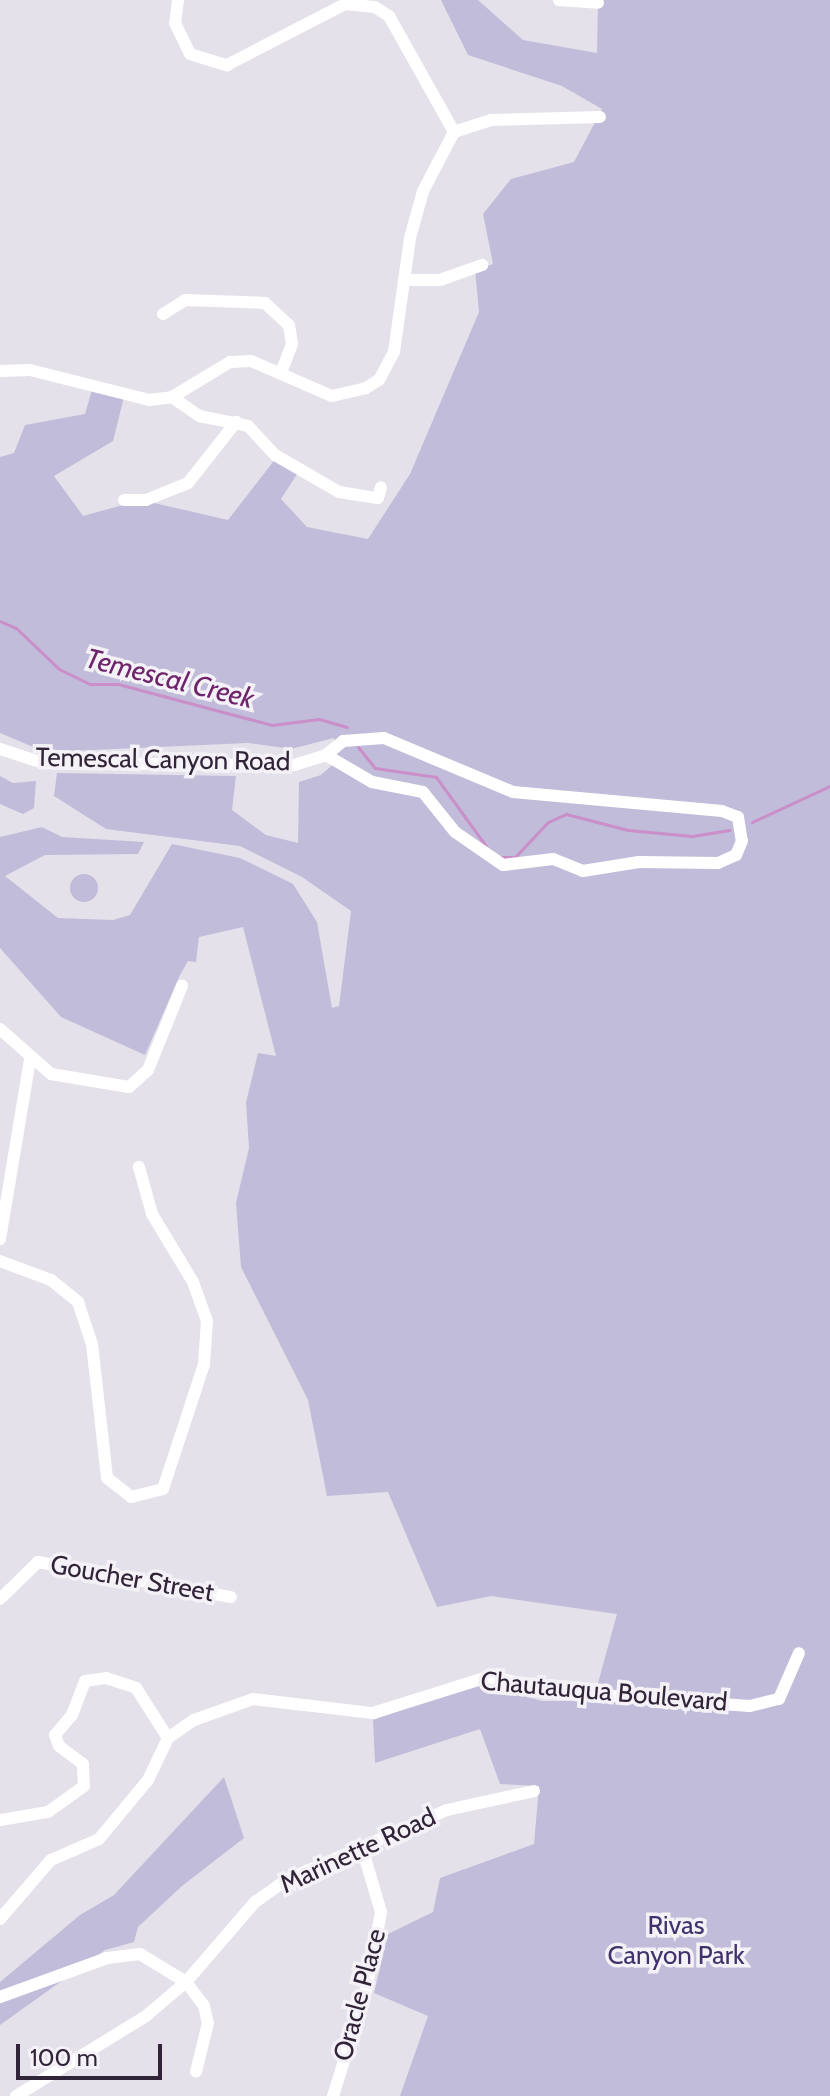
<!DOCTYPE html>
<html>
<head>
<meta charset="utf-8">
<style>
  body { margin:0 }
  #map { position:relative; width:830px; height:2096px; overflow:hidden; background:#e5e1ea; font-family:Cabin,sans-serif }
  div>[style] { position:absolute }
  .green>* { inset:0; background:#c1bcd9 }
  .round { border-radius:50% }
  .stream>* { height:3px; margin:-1.5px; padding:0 1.5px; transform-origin:1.5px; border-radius:1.5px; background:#ca8fc8 }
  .minor>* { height:12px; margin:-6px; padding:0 6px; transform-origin:6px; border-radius:6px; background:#fff }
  span { translate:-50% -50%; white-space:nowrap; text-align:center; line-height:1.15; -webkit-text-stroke:7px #f4f1f7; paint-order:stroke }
  .street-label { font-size:26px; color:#312439 }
  .park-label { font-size:26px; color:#41326c }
  .water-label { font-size:28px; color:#6e246b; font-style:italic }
  .scale { position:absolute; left:16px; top:2044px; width:146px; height:36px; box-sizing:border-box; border:4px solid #312439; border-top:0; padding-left:10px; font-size:24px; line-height:28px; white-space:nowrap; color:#312439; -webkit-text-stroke:6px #f4f1f7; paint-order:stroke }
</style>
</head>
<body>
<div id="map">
  <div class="green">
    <i style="clip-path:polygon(441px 0,478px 0,523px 40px,597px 53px,598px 0,830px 0,830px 2096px,400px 2096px,428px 2016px,374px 1993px,388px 1934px,433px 1912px,440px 1878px,534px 1844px,539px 1786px,500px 1784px,480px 1729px,375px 1763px,373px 1720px,480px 1683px,542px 1701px,593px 1701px,617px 1614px,491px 1596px,437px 1607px,388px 1492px,327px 1496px,308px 1400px,241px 1267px,236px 1203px,249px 1148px,246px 1103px,258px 1053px,276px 1056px,243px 927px,199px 937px,196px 962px,188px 961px,180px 975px,145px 1055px,61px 1017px,0 948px,0 837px,42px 827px,62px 837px,144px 842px,138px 854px,45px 855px,5px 876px,58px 918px,113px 920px,130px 915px,172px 844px,240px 858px,293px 884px,317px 922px,332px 1008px,339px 1006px,351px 911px,302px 877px,240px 846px,106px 829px,54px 796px,57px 773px,236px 776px,232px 810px,266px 835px,298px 843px,299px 782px,321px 775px,338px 760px,334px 738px,291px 749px,248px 743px,70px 751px,38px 749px,0 733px,0 457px,14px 453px,25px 425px,85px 414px,93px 386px,124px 397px,113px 441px,54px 476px,83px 516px,141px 500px,228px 520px,276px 458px,299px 471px,281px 499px,307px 527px,368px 539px,410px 474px,479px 312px,475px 270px,493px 264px,483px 214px,511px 179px,574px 162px,602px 109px,562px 86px,468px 55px)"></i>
    <i style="clip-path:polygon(0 776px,13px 783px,36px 781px,34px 808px,23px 814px,0 804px)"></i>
    <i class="round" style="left:70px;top:874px;width:28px;height:28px"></i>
    <i style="clip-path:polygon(224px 1777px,244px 1838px,182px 1886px,138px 1927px,134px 1942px,105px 1950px,0 2025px,0 1982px,80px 1915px,114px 1895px)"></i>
  </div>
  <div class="stream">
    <i style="left:0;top:621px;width:17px;rotate:24deg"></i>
    <i style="left:16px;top:628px;width:59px;rotate:43.6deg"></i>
    <i style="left:59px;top:669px;width:34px;rotate:26deg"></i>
    <i style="left:90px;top:684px;width:28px"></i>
    <i style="left:118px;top:684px;width:159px;rotate:14.9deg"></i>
    <i style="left:272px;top:725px;width:47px;rotate:-7.3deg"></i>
    <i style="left:319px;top:719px;width:29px;rotate:16deg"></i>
    <i style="left:358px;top:747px;width:27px;rotate:51deg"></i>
    <i style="left:375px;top:768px;width:62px;rotate:8.4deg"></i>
    <i style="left:436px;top:777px;width:85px;rotate:54.1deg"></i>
    <i style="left:752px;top:822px;width:86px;rotate:-24.8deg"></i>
    <i style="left:501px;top:857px;width:14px"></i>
    <i style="left:515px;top:857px;width:48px;rotate:-46.7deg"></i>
    <i style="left:548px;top:822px;width:20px;rotate:-24deg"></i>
    <i style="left:566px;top:814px;width:64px;rotate:14.5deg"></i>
    <i style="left:628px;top:830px;width:64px;rotate:5.4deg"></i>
    <i style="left:692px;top:836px;width:38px;rotate:-9deg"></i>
  </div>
  <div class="minor">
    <i style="left:178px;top:0;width:23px;rotate:97deg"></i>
    <i style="left:175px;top:23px;width:34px;rotate:64deg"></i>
    <i style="left:190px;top:54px;width:39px;rotate:17deg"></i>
    <i style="left:227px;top:65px;width:133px;rotate:-27.3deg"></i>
    <i style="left:345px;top:4px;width:30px;rotate:6deg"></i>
    <i style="left:375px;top:7px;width:17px;rotate:33deg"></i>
    <i style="left:389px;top:16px;width:133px;rotate:60.7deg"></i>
    <i style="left:559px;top:0;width:39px;rotate:4deg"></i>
    <i style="left:404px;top:280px;width:36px"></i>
    <i style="left:440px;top:280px;width:45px;rotate:-19.7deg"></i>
    <i style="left:163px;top:314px;width:26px;rotate:-32deg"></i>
    <i style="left:185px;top:300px;width:80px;rotate:2.1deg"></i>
    <i style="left:265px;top:303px;width:33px;rotate:43deg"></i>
    <i style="left:289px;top:325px;width:19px;rotate:81deg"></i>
    <i style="left:292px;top:344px;width:30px;rotate:111deg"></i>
    <i style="left:0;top:371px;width:30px;rotate:-2deg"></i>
    <i style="left:30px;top:370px;width:123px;rotate:14.1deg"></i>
    <i style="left:149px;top:400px;width:23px;rotate:-7deg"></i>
    <i style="left:172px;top:397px;width:68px;rotate:-31.1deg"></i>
    <i style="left:230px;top:362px;width:21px;rotate:-3deg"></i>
    <i style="left:251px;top:361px;width:88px;rotate:23.4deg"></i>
    <i style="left:332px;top:396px;width:35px;rotate:-13deg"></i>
    <i style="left:366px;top:388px;width:15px;rotate:-32deg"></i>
    <i style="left:379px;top:380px;width:32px;rotate:-62deg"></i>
    <i style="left:394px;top:352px;width:115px;rotate:-82deg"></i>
    <i style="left:410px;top:238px;width:49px;rotate:-74.5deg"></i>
    <i style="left:423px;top:191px;width:67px;rotate:-62.3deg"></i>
    <i style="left:454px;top:132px;width:39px;rotate:-18deg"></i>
    <i style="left:491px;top:120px;width:109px;rotate:-1.6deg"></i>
    <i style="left:172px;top:397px;width:33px;rotate:35deg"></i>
    <i style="left:199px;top:416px;width:50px;rotate:11.5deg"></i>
    <i style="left:248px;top:426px;width:40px;rotate:47deg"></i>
    <i style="left:275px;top:455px;width:74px;rotate:30deg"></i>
    <i style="left:339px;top:492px;width:39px;rotate:9deg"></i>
    <i style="left:378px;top:498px;width:11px;rotate:-75deg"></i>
    <i style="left:124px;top:500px;width:22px"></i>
    <i style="left:146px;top:500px;width:45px;rotate:-22deg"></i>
    <i style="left:188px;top:483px;width:78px;rotate:-51.8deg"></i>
    <i style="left:384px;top:738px;width:140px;rotate:22.7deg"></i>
    <i style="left:513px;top:792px;width:210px;rotate:5.2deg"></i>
    <i style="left:722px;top:811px;width:17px;rotate:21deg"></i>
    <i style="left:738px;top:817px;width:24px;rotate:81deg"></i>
    <i style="left:742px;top:841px;width:15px;rotate:113deg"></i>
    <i style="left:736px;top:855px;width:20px;rotate:156deg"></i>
    <i style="left:718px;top:863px;width:79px;rotate:-179.3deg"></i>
    <i style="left:639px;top:862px;width:57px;rotate:170.9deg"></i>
    <i style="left:583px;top:871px;width:32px;rotate:-158deg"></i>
    <i style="left:553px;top:859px;width:50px;rotate:173.2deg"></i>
    <i style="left:503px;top:865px;width:58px;rotate:-145.5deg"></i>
    <i style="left:455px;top:832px;width:51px;rotate:-128.7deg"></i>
    <i style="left:423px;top:792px;width:52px;rotate:-168.9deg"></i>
    <i style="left:372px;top:782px;width:53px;rotate:-149.6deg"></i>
    <i style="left:326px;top:755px;width:22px;rotate:-39deg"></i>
    <i style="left:343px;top:741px;width:41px;rotate:-4.2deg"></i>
    <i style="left:0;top:749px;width:45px;rotate:18deg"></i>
    <i style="left:43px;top:763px;width:251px;rotate:0.5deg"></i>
    <i style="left:294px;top:765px;width:34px;rotate:-17deg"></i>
    <i style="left:0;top:1029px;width:68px;rotate:41.4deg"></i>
    <i style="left:51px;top:1074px;width:79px;rotate:9.5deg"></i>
    <i style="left:129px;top:1087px;width:25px;rotate:-42deg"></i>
    <i style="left:148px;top:1070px;width:91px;rotate:-68deg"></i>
    <i style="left:0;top:1239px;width:181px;rotate:-80.5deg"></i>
    <i style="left:0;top:1261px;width:54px;rotate:20.4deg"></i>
    <i style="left:51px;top:1280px;width:35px;rotate:39deg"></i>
    <i style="left:78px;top:1302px;width:44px;rotate:71.6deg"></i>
    <i style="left:92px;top:1344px;width:135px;rotate:83.6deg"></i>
    <i style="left:107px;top:1478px;width:31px;rotate:38deg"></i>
    <i style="left:131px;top:1497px;width:33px;rotate:-14deg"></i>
    <i style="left:163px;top:1489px;width:132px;rotate:-71.8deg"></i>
    <i style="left:204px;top:1364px;width:43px;rotate:-86deg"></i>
    <i style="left:207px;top:1321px;width:41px;rotate:-109.7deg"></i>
    <i style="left:193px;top:1282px;width:79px;rotate:-121.1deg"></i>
    <i style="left:152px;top:1214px;width:49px;rotate:-105.5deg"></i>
    <i style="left:0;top:1599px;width:53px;rotate:-44.2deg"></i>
    <i style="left:38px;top:1562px;width:196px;rotate:10.3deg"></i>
    <i style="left:0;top:1820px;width:49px;rotate:-9.5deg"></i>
    <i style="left:48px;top:1812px;width:44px;rotate:-35.8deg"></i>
    <i style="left:84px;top:1786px;width:22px;rotate:-93deg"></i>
    <i style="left:83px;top:1764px;width:30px;rotate:-143deg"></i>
    <i style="left:59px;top:1746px;width:12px;rotate:-110deg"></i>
    <i style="left:55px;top:1735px;width:26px;rotate:-50deg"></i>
    <i style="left:72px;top:1715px;width:36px;rotate:-69deg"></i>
    <i style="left:85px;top:1681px;width:21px;rotate:-8deg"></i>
    <i style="left:106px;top:1678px;width:32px;rotate:18deg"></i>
    <i style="left:136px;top:1688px;width:59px;rotate:57.4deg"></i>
    <i style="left:0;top:1919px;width:78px;rotate:-49.2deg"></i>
    <i style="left:51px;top:1860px;width:52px;rotate:-23.6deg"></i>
    <i style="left:99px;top:1839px;width:77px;rotate:-50.3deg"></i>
    <i style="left:148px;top:1780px;width:47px;rotate:-64.5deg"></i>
    <i style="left:168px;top:1738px;width:32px;rotate:-35deg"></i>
    <i style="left:194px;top:1720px;width:63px;rotate:-19.6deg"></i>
    <i style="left:253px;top:1699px;width:121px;rotate:6.7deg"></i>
    <i style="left:373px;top:1713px;width:121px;rotate:-17.4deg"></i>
    <i style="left:488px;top:1677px;width:98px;rotate:9.9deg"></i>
    <i style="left:585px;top:1694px;width:165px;rotate:4.2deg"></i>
    <i style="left:750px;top:1706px;width:30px;rotate:-14deg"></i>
    <i style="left:779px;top:1699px;width:50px;rotate:-66.5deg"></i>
    <i style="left:0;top:1997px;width:114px;rotate:-20deg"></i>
    <i style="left:107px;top:1958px;width:33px;rotate:-7deg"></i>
    <i style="left:140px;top:1954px;width:54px;rotate:31.3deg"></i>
    <i style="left:186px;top:1982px;width:30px;rotate:53deg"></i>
    <i style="left:204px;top:2006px;width:17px;rotate:77deg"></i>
    <i style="left:208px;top:2023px;width:50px;rotate:103.8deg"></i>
    <i style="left:16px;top:2096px;width:153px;rotate:-31.6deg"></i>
    <i style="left:146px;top:2016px;width:52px;rotate:-40.4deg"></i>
    <i style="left:186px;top:1982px;width:106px;rotate:-49.2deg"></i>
    <i style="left:255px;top:1902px;width:38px;rotate:-35deg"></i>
    <i style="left:286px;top:1880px;width:176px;rotate:-23.5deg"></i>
    <i style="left:447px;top:1810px;width:89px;rotate:-12.3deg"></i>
    <i style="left:333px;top:2096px;width:110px;rotate:-72.6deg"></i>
    <i style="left:366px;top:1991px;width:80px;rotate:-79.2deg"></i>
    <i style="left:381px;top:1912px;width:67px;rotate:-106.5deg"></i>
  </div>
  <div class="street-label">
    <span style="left:163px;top:760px;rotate:1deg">Temescal Canyon Road</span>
    <span style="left:132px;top:1579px;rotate:10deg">Goucher Street</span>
    <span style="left:604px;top:1692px;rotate:5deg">Chautauqua Boulevard</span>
    <span style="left:358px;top:1851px;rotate:-25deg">Marinette Road</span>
    <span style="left:360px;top:1995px;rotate:-75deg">Oracle Place</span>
  </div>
  <div class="park-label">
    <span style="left:676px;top:1941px">Rivas<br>Canyon Park</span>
  </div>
  <div class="water-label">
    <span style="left:170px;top:678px;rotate:14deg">Temescal Creek</span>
  </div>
  <div class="scale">100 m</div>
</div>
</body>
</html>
